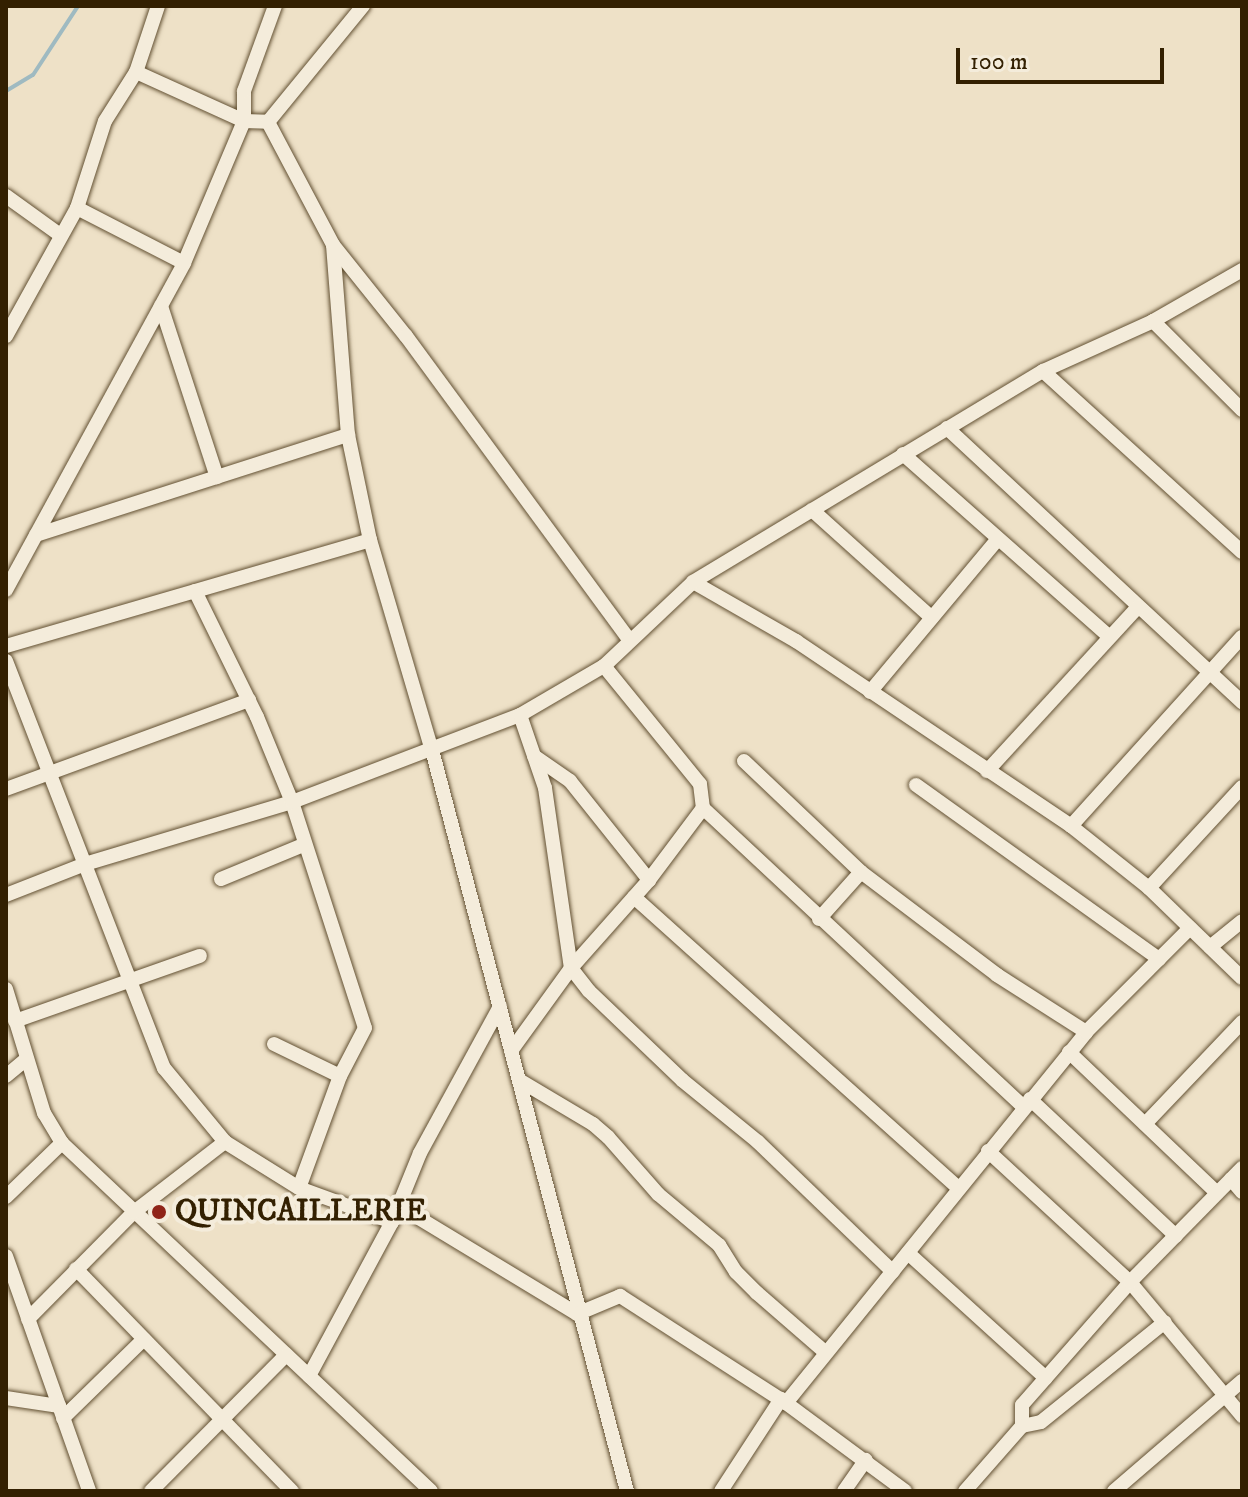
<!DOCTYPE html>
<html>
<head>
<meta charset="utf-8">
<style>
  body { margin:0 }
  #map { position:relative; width:1248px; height:1497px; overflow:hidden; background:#eee1c7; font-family:"IM FELL DW Pica",serif }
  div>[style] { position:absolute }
  .stream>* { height:4px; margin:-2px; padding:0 2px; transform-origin:2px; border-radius:2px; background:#9fbac1 }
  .roads { filter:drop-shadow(0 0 2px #625032) drop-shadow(0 0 2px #625032) }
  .minor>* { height:14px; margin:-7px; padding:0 7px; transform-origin:7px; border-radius:7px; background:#f4ecdb }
  .dots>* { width:22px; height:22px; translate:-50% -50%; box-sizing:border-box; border:4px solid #f4ecdb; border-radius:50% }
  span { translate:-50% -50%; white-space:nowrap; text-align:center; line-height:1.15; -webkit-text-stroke:8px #f4ecdb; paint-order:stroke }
  .poi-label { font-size:30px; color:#332001; font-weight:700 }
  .left { translate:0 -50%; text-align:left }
  .frame { position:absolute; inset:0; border:8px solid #332001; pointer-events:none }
  .scale { position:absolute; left:956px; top:48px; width:208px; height:36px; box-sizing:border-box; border:4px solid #332001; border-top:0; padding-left:10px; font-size:24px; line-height:28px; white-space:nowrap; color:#332001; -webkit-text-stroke:6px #f4ecdb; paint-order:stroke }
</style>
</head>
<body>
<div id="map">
  <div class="stream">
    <i style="left:6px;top:91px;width:31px;rotate:-31deg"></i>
    <i style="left:33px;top:75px;width:82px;rotate:-56.9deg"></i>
  </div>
  <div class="roads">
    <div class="minor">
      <i style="left:158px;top:6px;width:70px;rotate:108.4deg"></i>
      <i style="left:136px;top:72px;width:119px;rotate:24.4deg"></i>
      <i style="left:244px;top:121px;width:24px;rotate:2deg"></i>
      <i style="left:268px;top:122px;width:139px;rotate:62.1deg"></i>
      <i style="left:333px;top:245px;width:191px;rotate:85.5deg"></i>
      <i style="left:348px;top:435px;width:107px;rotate:78.2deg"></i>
      <i style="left:370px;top:540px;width:219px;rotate:73.6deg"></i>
      <i style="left:432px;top:750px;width:766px;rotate:75.26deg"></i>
      <i style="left:268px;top:122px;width:150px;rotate:-50.7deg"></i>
      <i style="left:6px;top:196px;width:67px;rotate:35.8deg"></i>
      <i style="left:77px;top:208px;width:91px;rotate:-72.2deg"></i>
      <i style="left:105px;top:121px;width:58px;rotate:-57.7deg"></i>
      <i style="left:333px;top:245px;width:117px;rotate:51.3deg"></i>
      <i style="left:406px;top:336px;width:377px;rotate:53.7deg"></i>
      <i style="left:161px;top:306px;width:180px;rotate:71.9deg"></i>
      <i style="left:1153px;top:321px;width:126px;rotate:45deg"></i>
      <i style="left:6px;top:336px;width:146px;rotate:-61deg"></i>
      <i style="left:77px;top:208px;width:120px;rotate:27.2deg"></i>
      <i style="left:1043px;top:371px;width:269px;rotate:42.3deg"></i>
      <i style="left:947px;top:428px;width:403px;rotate:42.9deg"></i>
      <i style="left:903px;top:454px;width:276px;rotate:41.5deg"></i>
      <i style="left:812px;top:510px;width:161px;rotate:42deg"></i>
      <i style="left:36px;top:535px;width:328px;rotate:-17.8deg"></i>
      <i style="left:693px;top:582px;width:119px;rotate:29.8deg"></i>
      <i style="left:796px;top:641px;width:331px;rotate:33.9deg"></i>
      <i style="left:1071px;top:826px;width:100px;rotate:38.5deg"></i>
      <i style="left:1149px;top:888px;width:129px;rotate:44.1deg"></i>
      <i style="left:6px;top:590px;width:372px;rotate:-61.4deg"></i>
      <i style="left:184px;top:263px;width:154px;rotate:-67.1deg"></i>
      <i style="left:244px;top:121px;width:30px;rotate:-90deg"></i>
      <i style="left:244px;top:91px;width:90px;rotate:-70deg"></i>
      <i style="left:195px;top:591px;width:140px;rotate:63.8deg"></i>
      <i style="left:257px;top:717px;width:92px;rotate:67.6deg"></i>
      <i style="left:292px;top:802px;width:237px;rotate:72.1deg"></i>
      <i style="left:365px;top:1028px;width:54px;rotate:117.5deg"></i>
      <i style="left:340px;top:1076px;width:119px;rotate:110.1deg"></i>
      <i style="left:6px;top:646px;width:379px;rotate:-16.2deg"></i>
      <i style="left:6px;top:661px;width:437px;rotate:68.8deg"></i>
      <i style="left:164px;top:1068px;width:96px;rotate:50.5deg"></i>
      <i style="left:225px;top:1142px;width:87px;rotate:31.9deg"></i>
      <i style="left:299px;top:1188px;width:99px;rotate:20.1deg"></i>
      <i style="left:604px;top:666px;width:152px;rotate:50.9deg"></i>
      <i style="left:700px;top:784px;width:24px;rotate:83deg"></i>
      <i style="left:703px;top:808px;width:439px;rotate:43deg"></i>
      <i style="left:870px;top:692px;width:199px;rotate:-50.1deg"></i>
      <i style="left:520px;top:715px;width:77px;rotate:71.1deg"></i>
      <i style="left:545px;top:788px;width:182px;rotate:81.8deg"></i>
      <i style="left:571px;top:968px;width:29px;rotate:52deg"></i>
      <i style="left:589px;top:991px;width:129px;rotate:43.7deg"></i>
      <i style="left:682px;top:1080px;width:98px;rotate:39.2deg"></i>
      <i style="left:758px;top:1142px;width:187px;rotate:43.9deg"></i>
      <i style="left:534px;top:756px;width:44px;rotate:34.8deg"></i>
      <i style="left:570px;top:781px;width:127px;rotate:51.4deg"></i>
      <i style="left:744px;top:761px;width:161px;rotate:43.5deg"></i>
      <i style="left:861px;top:872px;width:171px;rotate:37.1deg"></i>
      <i style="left:997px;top:975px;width:106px;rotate:32.6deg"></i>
      <i style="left:987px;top:771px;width:223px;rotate:-47.4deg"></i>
      <i style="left:916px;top:785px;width:299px;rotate:35.6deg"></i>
      <i style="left:6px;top:789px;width:259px;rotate:-20.1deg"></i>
      <i style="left:1071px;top:826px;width:255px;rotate:-47.9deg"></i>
      <i style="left:221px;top:879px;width:89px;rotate:-22.5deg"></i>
      <i style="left:1149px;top:888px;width:137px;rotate:-47.4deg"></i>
      <i style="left:6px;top:895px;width:85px;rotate:-21.4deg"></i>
      <i style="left:85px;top:864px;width:216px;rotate:-16.7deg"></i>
      <i style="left:292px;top:802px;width:244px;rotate:-20.9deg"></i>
      <i style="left:520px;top:715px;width:97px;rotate:-30.3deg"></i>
      <i style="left:604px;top:666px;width:122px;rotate:-43.3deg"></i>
      <i style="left:693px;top:582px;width:409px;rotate:-31.1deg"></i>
      <i style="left:1043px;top:371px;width:121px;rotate:-24.4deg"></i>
      <i style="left:1153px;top:321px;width:103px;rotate:-29.8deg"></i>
      <i style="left:634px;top:897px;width:435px;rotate:41.9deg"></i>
      <i style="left:819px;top:919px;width:63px;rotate:-48.2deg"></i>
      <i style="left:1210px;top:947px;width:41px;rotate:-39.1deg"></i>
      <i style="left:6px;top:989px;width:130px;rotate:73deg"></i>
      <i style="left:44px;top:1113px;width:35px;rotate:59deg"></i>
      <i style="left:62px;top:1143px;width:507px;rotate:43.32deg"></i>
      <i style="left:15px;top:1021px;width:196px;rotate:-19.4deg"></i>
      <i style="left:274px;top:1044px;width:73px;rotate:25.9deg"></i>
      <i style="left:511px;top:1051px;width:102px;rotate:-54.1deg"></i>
      <i style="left:571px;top:968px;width:118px;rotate:-48.4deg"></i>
      <i style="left:649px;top:880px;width:90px;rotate:-53.1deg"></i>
      <i style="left:1069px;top:1052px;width:204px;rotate:43.6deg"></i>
      <i style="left:6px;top:1076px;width:26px;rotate:-40deg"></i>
      <i style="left:519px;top:1080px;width:86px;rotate:30.7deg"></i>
      <i style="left:593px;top:1124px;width:20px;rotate:41deg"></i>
      <i style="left:608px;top:1137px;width:76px;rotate:48.7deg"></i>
      <i style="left:658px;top:1194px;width:80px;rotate:39.9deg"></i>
      <i style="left:719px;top:1245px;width:32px;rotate:58deg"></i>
      <i style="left:736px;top:1272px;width:30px;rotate:45deg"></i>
      <i style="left:757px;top:1293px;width:91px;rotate:41deg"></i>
      <i style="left:1030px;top:1099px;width:200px;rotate:43.2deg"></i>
      <i style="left:1145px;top:1124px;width:141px;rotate:-46.4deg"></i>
      <i style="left:988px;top:1151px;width:193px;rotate:42.7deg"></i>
      <i style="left:1130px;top:1282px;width:175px;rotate:50.1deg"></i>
      <i style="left:1231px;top:1179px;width:17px;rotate:50deg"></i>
      <i style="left:6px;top:1197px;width:78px;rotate:-44deg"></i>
      <i style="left:399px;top:1206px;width:208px;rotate:31.2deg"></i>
      <i style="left:577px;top:1314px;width:47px;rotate:-22.7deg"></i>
      <i style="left:620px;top:1296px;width:197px;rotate:32.8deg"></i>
      <i style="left:786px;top:1403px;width:148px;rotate:36.5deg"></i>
      <i style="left:908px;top:1253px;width:186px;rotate:42.2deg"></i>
      <i style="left:6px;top:1256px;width:249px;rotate:70.5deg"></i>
      <i style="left:76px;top:1269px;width:310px;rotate:45.8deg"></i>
      <i style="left:28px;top:1319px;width:151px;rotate:-45.3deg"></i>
      <i style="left:134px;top:1212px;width:115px;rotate:-37.6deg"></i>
      <i style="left:309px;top:1376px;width:175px;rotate:-61.7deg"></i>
      <i style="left:392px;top:1222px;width:74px;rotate:-67.9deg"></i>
      <i style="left:420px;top:1153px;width:167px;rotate:-61.4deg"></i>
      <i style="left:6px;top:1398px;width:54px;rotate:8.6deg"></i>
      <i style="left:786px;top:1403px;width:477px;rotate:-51deg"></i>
      <i style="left:1086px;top:1032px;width:147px;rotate:-45deg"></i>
      <i style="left:63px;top:1418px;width:113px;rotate:-44.3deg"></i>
      <i style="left:1022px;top:1426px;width:21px;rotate:-90deg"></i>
      <i style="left:1022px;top:1405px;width:164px;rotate:-48.7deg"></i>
      <i style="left:1130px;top:1282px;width:160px;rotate:-45.5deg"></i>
      <i style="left:151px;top:1491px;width:192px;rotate:-45.2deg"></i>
      <i style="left:721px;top:1491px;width:110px;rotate:-56.9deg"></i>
      <i style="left:844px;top:1491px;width:38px;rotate:-55deg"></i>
      <i style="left:965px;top:1491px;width:86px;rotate:-48.8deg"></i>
      <i style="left:1022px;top:1426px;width:19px;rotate:-12deg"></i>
      <i style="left:1041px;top:1422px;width:159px;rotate:-38.9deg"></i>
      <i style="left:1114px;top:1491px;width:169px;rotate:-40.7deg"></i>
    </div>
  </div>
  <div class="dots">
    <i style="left:159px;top:1212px;background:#8f2418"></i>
  </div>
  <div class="poi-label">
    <span class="left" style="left:175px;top:1212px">QUINCAILLERIE</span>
  </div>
  <div class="frame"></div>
  <div class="scale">100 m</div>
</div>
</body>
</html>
